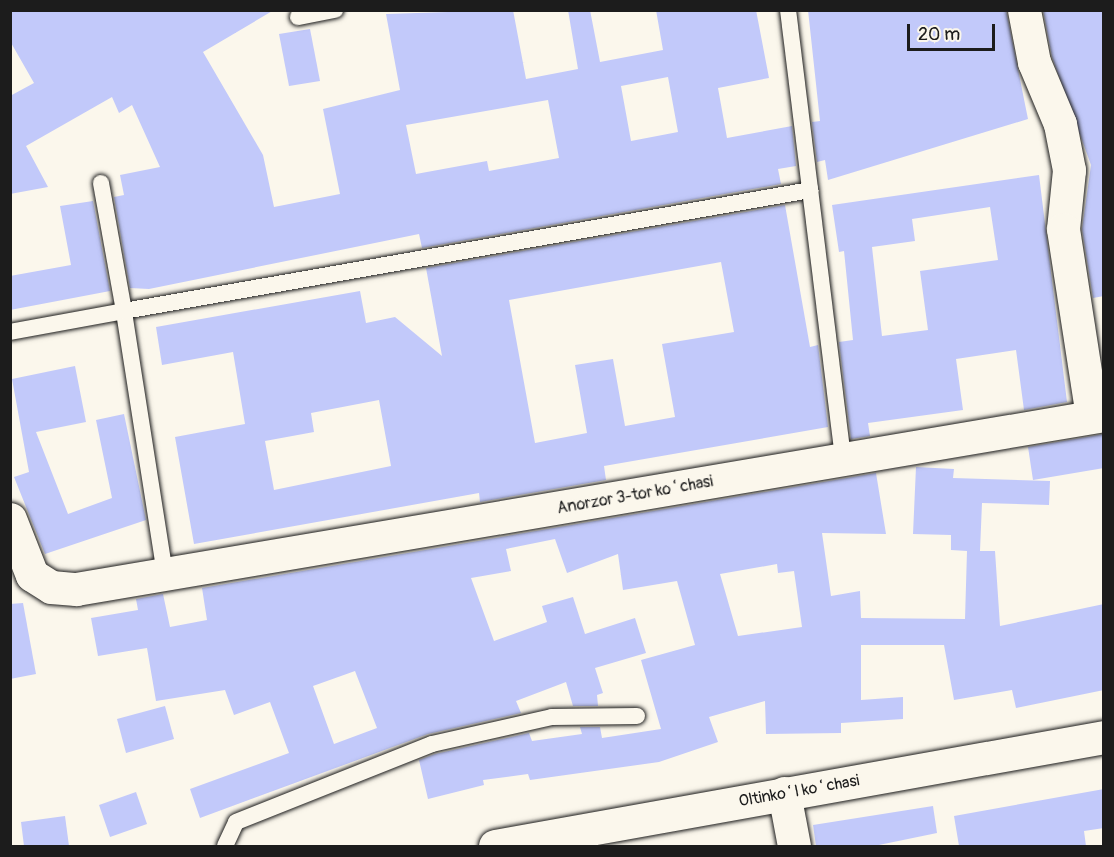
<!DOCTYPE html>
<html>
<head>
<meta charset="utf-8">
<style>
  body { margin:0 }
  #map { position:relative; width:1114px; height:857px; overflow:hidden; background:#fbf7ec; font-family:Pangolin,sans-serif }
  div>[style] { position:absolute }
  .building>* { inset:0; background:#c2c9fa }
  .roads { filter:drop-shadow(0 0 2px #1c1c1c) drop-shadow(0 0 2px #1c1c1c) }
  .lane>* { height:16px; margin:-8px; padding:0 8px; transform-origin:8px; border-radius:8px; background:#fbf7ec }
  .street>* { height:33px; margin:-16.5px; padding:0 16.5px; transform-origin:16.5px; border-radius:16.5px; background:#fbf7ec }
  .secondary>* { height:33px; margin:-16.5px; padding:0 16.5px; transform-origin:16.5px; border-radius:16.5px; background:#fbf7ec }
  span { translate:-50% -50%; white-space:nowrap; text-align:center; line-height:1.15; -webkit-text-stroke:4.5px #fbf7ec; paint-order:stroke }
  .street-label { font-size:16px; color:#1c1c1c }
  .frame { position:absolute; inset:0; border:12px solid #1c1c1c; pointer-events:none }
  .scale { position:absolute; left:907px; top:24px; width:88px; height:27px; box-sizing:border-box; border:3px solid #1c1c1c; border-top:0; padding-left:8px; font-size:18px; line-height:21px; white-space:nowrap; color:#1c1c1c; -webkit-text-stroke:4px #fbf7ec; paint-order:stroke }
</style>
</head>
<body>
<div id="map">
  <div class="building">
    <i style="clip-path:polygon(evenodd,10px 10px,274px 10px,203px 52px,263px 155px,274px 207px,340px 194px,323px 109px,400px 90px,386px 14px,513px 10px,526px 79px,578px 69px,568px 10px,590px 10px,600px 62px,663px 50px,656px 10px,756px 10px,769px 78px,718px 88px,727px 138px,792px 126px,796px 166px,778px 169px,781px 184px,422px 248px,419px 234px,149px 289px,130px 288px,114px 197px,124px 195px,120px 175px,160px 167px,132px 105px,119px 113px,112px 97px,26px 146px,48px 187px,10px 194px,10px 96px,34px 83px,10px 41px,10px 10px,668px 77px,678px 132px,631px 141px,621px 86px,668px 77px,10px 10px,548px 100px,559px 158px,489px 171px,487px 161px,416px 174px,406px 125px,548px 100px)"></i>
    <i style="clip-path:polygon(808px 10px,1006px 10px,1028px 119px,828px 180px,825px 160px,817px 162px,812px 122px,820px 121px)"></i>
    <i style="clip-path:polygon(1043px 10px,1104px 10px,1104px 296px,1093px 298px,1082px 229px,1091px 165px,1052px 57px)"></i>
    <i style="clip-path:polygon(310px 29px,320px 81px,289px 86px,279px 34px)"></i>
    <i style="clip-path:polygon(evenodd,1039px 175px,1067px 402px,1024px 410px,1016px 350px,956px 359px,963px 410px,868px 423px,870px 436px,851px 439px,839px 342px,853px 340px,844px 251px,839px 252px,832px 205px,1039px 175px,990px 207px,998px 260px,920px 271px,928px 330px,882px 336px,872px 247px,915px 241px,912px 219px,990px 207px)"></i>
    <i style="clip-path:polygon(93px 201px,110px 291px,10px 310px,10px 276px,71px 265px,60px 206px)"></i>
    <i style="clip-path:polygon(evenodd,785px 205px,810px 347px,818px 345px,828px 427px,604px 466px,606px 480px,480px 502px,479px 493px,194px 544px,175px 437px,245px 424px,233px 352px,162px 365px,156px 327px,360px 291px,366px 323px,395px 317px,442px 356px,426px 268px,785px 205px,721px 262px,734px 332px,662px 344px,675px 417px,625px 426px,613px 359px,575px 365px,587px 433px,535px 443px,509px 300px,721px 262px,785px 205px,379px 400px,391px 466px,274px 490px,265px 441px,314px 432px,311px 413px,379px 400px)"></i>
    <i style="clip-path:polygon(75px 366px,86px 422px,36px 432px,68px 514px,112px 498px,96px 420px,124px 414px,146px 520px,45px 554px,14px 477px,29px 472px,12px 379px)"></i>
    <i style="clip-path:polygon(1104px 434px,1104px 468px,1033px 480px,1028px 447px)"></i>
    <i style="clip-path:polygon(evenodd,916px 467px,954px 469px,953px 478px,1050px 481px,1049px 505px,982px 503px,980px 551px,995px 551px,1000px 626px,1104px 604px,1104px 690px,1016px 708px,1012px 690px,954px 700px,944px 645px,861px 645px,861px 700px,903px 697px,903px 719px,841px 723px,841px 733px,766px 734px,765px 701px,709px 717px,718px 742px,659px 762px,530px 780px,528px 774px,483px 780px,484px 785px,428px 799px,419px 760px,435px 754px,529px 733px,532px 741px,582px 734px,580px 727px,600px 727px,602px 738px,661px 729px,641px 660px,695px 645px,677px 581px,623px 590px,618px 554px,567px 573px,555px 539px,506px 549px,511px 571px,471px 578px,494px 641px,547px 622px,542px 606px,573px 597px,585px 634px,635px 618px,646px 653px,595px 668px,603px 693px,597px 695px,598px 706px,573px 706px,566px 682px,516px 701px,521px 713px,428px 734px,200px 818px,190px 789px,289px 753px,270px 702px,234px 715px,225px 690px,156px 701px,147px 648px,98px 656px,91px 618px,138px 610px,136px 599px,163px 594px,170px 627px,207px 620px,202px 588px,876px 473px,886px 534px,822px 533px,831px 596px,860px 591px,861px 618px,965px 619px,967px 551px,951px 550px,951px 535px,913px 534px,916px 467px,777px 564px,778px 573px,794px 571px,802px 627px,738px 636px,720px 574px,777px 564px,916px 467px,355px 671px,377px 728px,334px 744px,313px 686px,355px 671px)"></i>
    <i style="clip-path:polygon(23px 603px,36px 674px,10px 679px,10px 604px)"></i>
    <i style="clip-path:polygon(165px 706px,174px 739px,126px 753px,117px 719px)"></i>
    <i style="clip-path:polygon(1104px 789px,1104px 828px,1084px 831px,1086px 846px,959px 846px,954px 816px)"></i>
    <i style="clip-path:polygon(136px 792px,147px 824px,110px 837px,99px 805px)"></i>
    <i style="clip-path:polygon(933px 806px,937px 833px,874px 846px,816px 846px,813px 825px)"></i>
    <i style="clip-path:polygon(65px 816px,69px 846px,24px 846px,21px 822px)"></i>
  </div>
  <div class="roads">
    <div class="lane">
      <i style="left:788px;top:10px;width:453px;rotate:83deg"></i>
      <i style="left:298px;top:17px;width:38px;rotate:-11deg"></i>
      <i style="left:10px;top:332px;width:116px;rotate:-10.4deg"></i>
      <i style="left:124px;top:311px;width:130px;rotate:-100.2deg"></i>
      <i style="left:165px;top:574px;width:266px;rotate:-98.9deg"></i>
      <i style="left:124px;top:311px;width:697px;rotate:-10deg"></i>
      <i style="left:225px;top:846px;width:26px;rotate:-65deg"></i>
      <i style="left:236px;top:822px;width:211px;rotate:-21.7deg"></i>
      <i style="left:432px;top:744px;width:123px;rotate:-12.7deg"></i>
      <i style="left:552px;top:717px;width:85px;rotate:-0.7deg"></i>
    </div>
    <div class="street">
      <i style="left:1024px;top:10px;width:53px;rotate:79.1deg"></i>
      <i style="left:1034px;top:62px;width:67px;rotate:67.2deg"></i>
      <i style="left:1060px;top:124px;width:47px;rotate:78.9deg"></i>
      <i style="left:1069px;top:170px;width:59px;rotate:95.8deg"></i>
      <i style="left:1063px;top:229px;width:189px;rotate:81.2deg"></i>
      <i style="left:10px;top:519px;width:60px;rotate:68.6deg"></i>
      <i style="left:32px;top:575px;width:22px;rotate:32deg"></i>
      <i style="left:51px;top:587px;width:25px;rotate:5deg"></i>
      <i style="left:76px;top:589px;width:1043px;rotate:-9.61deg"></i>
      <i style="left:784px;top:793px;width:54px;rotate:79.3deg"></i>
    </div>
    <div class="secondary">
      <i style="left:495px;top:846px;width:619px;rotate:-10.15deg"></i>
    </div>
  </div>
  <div class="street-label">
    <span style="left:635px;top:495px;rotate:-10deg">Anorzor 3-tor koʻchasi</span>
    <span style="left:799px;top:791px;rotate:-10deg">Oltinkoʻl koʻchasi</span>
  </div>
  <div class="frame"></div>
  <div class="scale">20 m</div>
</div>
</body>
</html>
